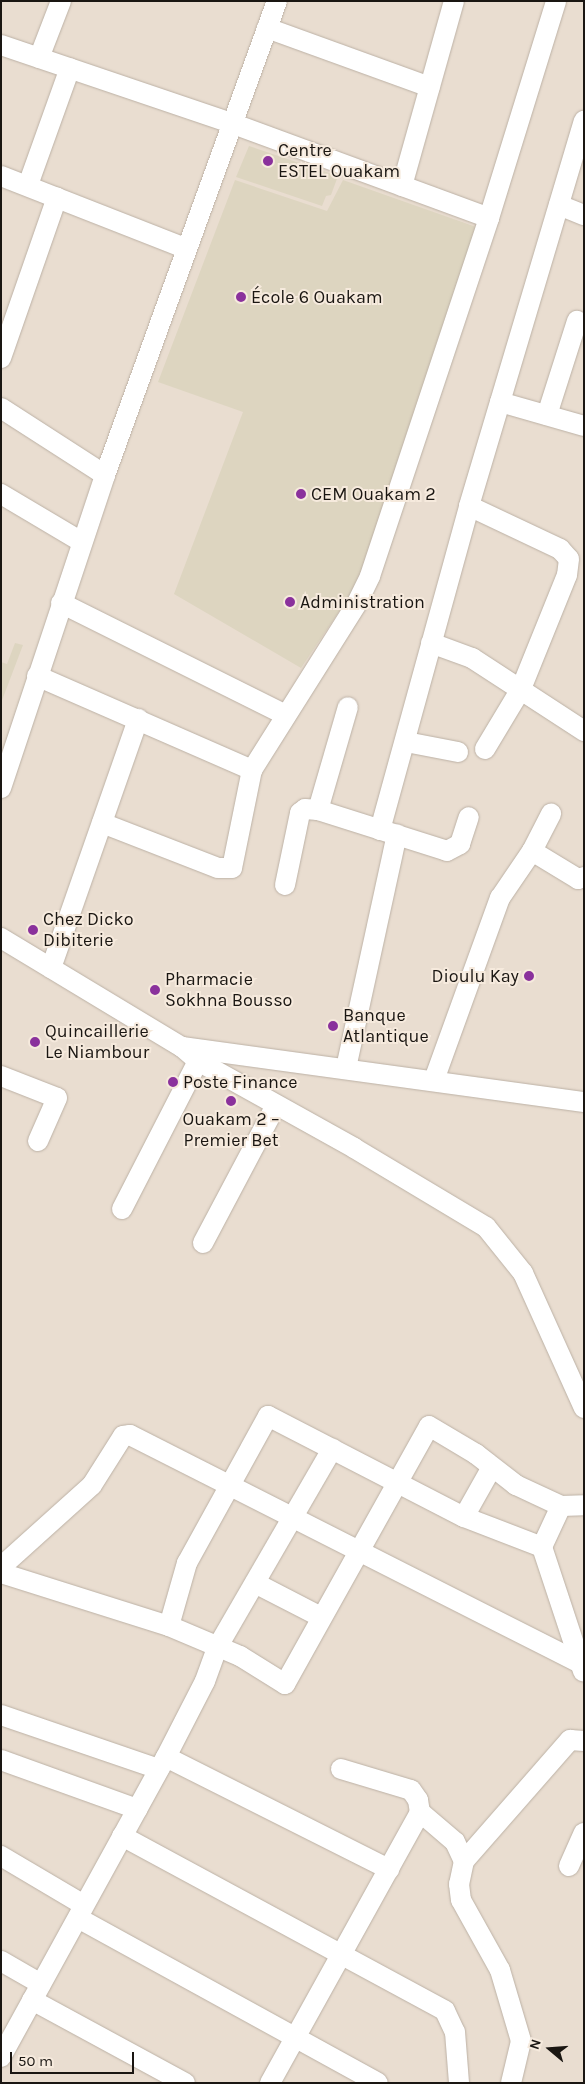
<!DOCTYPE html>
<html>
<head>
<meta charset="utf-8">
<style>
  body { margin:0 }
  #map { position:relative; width:585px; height:2084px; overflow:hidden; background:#e9ddd0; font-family:Karla,sans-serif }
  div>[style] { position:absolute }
  .education>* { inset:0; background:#ddd5c0 }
  .roads { filter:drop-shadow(0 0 1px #bcb1a5) drop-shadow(0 0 1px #bcb1a5) }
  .minor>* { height:20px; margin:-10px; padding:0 10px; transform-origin:10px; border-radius:10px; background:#fff }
  .dots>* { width:14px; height:14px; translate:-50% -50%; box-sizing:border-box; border:2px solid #f6eadd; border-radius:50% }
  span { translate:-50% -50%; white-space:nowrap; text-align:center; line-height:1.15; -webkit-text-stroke:4px #f6eadd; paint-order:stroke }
  .poi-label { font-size:18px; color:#1a1612 }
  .left { translate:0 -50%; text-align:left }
  .right { translate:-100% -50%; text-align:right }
  .frame { position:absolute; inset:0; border:2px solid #1a1612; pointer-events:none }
  .north { position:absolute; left:525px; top:2024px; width:50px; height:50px; -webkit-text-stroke:4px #f6eadd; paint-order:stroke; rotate:288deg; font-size:14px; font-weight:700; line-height:20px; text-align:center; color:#1a1612 }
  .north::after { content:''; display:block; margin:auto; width:18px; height:22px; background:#1a1612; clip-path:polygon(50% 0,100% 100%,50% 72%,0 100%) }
  .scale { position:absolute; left:10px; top:2052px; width:124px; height:22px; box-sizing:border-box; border:2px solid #1a1612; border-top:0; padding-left:6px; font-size:15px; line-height:18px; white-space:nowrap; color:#1a1612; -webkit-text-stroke:4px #f6eadd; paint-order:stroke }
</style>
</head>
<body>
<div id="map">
  <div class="education">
    <i style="clip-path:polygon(249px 146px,338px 176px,331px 195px,326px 196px,322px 206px,236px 177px)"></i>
    <i style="clip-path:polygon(235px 180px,327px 211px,343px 180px,476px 227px,363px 576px,301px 668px,174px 594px,243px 412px,158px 382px)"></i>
    <i style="clip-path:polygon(15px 643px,23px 645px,1px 703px,1px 662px,7px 664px)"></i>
  </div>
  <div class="roads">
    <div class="minor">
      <i style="left:267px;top:28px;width:173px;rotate:19.9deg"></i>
      <i style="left:1px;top:45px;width:243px;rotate:18.7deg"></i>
      <i style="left:231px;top:123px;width:275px;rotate:20.2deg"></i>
      <i style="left:39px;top:58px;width:61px;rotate:-68.9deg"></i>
      <i style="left:1px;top:176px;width:198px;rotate:21.4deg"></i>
      <i style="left:28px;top:185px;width:124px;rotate:-70.3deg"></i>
      <i style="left:402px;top:186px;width:192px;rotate:-74.3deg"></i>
      <i style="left:559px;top:205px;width:27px;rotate:22deg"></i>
      <i style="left:1px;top:358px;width:170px;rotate:-70.8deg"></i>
      <i style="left:500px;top:402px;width:87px;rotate:15.9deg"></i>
      <i style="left:1px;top:408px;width:124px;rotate:32.8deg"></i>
      <i style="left:547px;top:415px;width:99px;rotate:-72.3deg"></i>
      <i style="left:1px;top:494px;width:94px;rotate:30.7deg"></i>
      <i style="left:469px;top:506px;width:101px;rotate:25.3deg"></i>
      <i style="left:560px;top:549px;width:13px;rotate:48deg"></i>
      <i style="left:569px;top:559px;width:16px;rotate:97deg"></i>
      <i style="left:567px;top:575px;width:123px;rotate:112deg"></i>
      <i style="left:521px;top:689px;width:70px;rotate:121deg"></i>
      <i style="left:61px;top:603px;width:251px;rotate:26.5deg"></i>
      <i style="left:431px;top:643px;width:44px;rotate:20.1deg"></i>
      <i style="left:472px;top:658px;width:134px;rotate:33.1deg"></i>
      <i style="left:37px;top:676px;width:235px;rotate:23.6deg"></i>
      <i style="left:406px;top:742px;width:53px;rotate:10.9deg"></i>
      <i style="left:1px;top:788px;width:330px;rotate:-71.6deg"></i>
      <i style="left:105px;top:475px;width:504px;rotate:-70.06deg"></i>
      <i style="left:318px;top:810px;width:107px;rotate:-73.8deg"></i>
      <i style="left:102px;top:823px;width:124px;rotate:21.2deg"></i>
      <i style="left:218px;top:868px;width:14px"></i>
      <i style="left:232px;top:868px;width:100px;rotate:-78.5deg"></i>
      <i style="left:252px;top:770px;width:197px;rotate:-57.8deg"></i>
      <i style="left:357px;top:603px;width:30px;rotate:-64deg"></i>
      <i style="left:370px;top:576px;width:377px;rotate:-71.6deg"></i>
      <i style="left:489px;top:218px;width:227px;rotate:-72.8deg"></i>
      <i style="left:380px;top:830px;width:336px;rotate:-74.6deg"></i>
      <i style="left:469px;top:506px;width:402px;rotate:-73.4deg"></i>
      <i style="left:532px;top:851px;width:42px;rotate:-62.8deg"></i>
      <i style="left:285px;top:885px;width:74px;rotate:-78.2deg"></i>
      <i style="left:300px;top:813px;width:6px;rotate:-39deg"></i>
      <i style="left:305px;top:809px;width:13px;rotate:4deg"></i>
      <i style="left:318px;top:810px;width:135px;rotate:17.6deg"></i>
      <i style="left:447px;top:851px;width:15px;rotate:-28deg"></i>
      <i style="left:460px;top:844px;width:28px;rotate:-72deg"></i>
      <i style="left:1px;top:938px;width:211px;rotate:31.1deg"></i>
      <i style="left:182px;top:1047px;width:21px;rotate:41deg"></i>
      <i style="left:198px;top:1061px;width:179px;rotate:29.1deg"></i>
      <i style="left:354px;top:1148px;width:154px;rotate:30.9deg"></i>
      <i style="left:486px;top:1227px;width:59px;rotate:51.2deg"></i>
      <i style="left:523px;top:1273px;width:148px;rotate:65.7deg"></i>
      <i style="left:51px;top:968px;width:264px;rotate:-70.7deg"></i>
      <i style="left:182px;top:1047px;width:406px;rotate:7.8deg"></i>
      <i style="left:346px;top:1068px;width:239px;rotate:-77.7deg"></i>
      <i style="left:1px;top:1076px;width:60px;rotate:21.4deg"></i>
      <i style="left:57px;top:1098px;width:47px;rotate:113.8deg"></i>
      <i style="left:434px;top:1080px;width:194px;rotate:-70.1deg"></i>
      <i style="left:500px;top:898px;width:57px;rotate:-55.8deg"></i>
      <i style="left:532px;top:851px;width:54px;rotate:31.3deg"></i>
      <i style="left:578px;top:879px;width:6px;rotate:-18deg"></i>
      <i style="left:122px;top:1209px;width:166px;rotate:-62.8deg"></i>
      <i style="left:203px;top:1243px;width:156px;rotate:-62.1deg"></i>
      <i style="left:561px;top:1506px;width:45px;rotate:114.9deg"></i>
      <i style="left:542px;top:1547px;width:131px;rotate:71.7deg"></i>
      <i style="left:464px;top:1517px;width:57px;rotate:-60.8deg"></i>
      <i style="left:1px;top:1567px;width:122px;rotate:-42deg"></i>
      <i style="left:92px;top:1485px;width:58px;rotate:-57.7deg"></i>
      <i style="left:123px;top:1436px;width:7px;rotate:-8deg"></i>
      <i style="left:130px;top:1435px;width:504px;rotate:26.87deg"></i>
      <i style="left:1px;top:1573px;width:176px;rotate:17.5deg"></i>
      <i style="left:169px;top:1626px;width:77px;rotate:22.9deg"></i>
      <i style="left:240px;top:1656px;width:53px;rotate:31.9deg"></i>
      <i style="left:285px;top:1684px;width:295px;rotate:-60.8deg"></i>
      <i style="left:429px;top:1426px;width:55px;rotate:30.8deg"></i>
      <i style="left:476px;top:1454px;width:51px;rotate:37.8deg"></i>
      <i style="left:516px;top:1485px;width:50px;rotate:25deg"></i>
      <i style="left:561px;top:1506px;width:23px;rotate:-2deg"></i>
      <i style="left:255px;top:1583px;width:74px;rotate:27.3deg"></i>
      <i style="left:169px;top:1626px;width:66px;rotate:-74.1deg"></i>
      <i style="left:187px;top:1563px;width:168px;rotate:-61.1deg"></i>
      <i style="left:268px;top:1416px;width:220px;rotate:27.3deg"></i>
      <i style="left:464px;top:1517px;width:84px;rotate:21deg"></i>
      <i style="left:1px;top:1715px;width:167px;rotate:18.9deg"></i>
      <i style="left:166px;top:1757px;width:250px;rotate:26.7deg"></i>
      <i style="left:1px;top:1760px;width:145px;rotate:19.8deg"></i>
      <i style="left:341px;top:1769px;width:73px;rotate:16.7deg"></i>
      <i style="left:411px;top:1790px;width:12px;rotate:55deg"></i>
      <i style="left:418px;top:1800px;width:12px;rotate:81deg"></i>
      <i style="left:420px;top:1812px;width:46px;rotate:40.6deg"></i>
      <i style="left:455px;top:1842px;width:21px;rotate:65deg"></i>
      <i style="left:464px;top:1861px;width:24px;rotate:102deg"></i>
      <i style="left:459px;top:1884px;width:16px;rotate:83deg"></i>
      <i style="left:461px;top:1900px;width:80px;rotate:60.9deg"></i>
      <i style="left:500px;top:1970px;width:74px;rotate:73.5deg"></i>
      <i style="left:521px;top:2041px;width:43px;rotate:103.4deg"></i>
      <i style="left:122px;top:1836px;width:367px;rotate:28.4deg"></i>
      <i style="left:445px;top:2011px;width:23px;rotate:65deg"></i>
      <i style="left:455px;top:2032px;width:51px;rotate:85.5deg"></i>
      <i style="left:1px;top:1856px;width:96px;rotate:30.6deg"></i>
      <i style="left:464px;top:1861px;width:161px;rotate:-48.8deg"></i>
      <i style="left:570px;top:1740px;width:14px;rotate:4deg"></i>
      <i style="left:569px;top:1866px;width:36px;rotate:-66deg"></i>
      <i style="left:78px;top:1918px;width:342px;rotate:28.8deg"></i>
      <i style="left:1px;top:1961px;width:46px;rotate:29.9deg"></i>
      <i style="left:32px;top:2000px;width:174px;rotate:28.5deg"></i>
      <i style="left:1px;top:2057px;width:342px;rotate:-61.2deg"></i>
      <i style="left:166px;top:1757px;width:85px;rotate:-62.8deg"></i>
      <i style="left:205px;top:1681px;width:37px;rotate:-70deg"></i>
      <i style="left:218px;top:1646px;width:228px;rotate:-59.9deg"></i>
      <i style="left:270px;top:2083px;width:310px;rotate:-61deg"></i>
    </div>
  </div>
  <div class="dots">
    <i style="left:268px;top:161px;background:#8a319c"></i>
    <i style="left:241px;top:297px;background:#8a319c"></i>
    <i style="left:301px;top:494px;background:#8a319c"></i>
    <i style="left:290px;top:602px;background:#8a319c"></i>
    <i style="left:33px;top:930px;background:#8a319c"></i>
    <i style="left:529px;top:976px;background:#8a319c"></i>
    <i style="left:155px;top:990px;background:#8a319c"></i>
    <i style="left:333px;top:1026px;background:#8a319c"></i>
    <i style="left:35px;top:1042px;background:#8a319c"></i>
    <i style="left:173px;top:1082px;background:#8a319c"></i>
    <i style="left:231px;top:1101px;background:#8a319c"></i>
  </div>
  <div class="poi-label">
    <span class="left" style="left:278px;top:161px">Centre<br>ESTEL Ouakam</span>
    <span class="left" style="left:251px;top:297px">École 6 Ouakam</span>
    <span class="left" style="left:311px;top:494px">CEM Ouakam 2</span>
    <span class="left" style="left:300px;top:602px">Administration</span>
    <span class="left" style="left:43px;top:930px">Chez Dicko<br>Dibiterie</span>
    <span class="right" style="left:519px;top:976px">Dioulu Kay</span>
    <span class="left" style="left:165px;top:990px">Pharmacie<br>Sokhna Bousso</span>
    <span class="left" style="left:343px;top:1026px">Banque<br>Atlantique</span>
    <span class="left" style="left:45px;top:1042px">Quincaillerie<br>Le Niambour</span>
    <span class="left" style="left:183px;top:1082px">Poste Finance</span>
    <span style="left:231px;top:1130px">Ouakam 2 –<br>Premier Bet</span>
  </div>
  <div class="frame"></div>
  <div class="north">N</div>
  <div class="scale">50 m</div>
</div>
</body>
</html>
